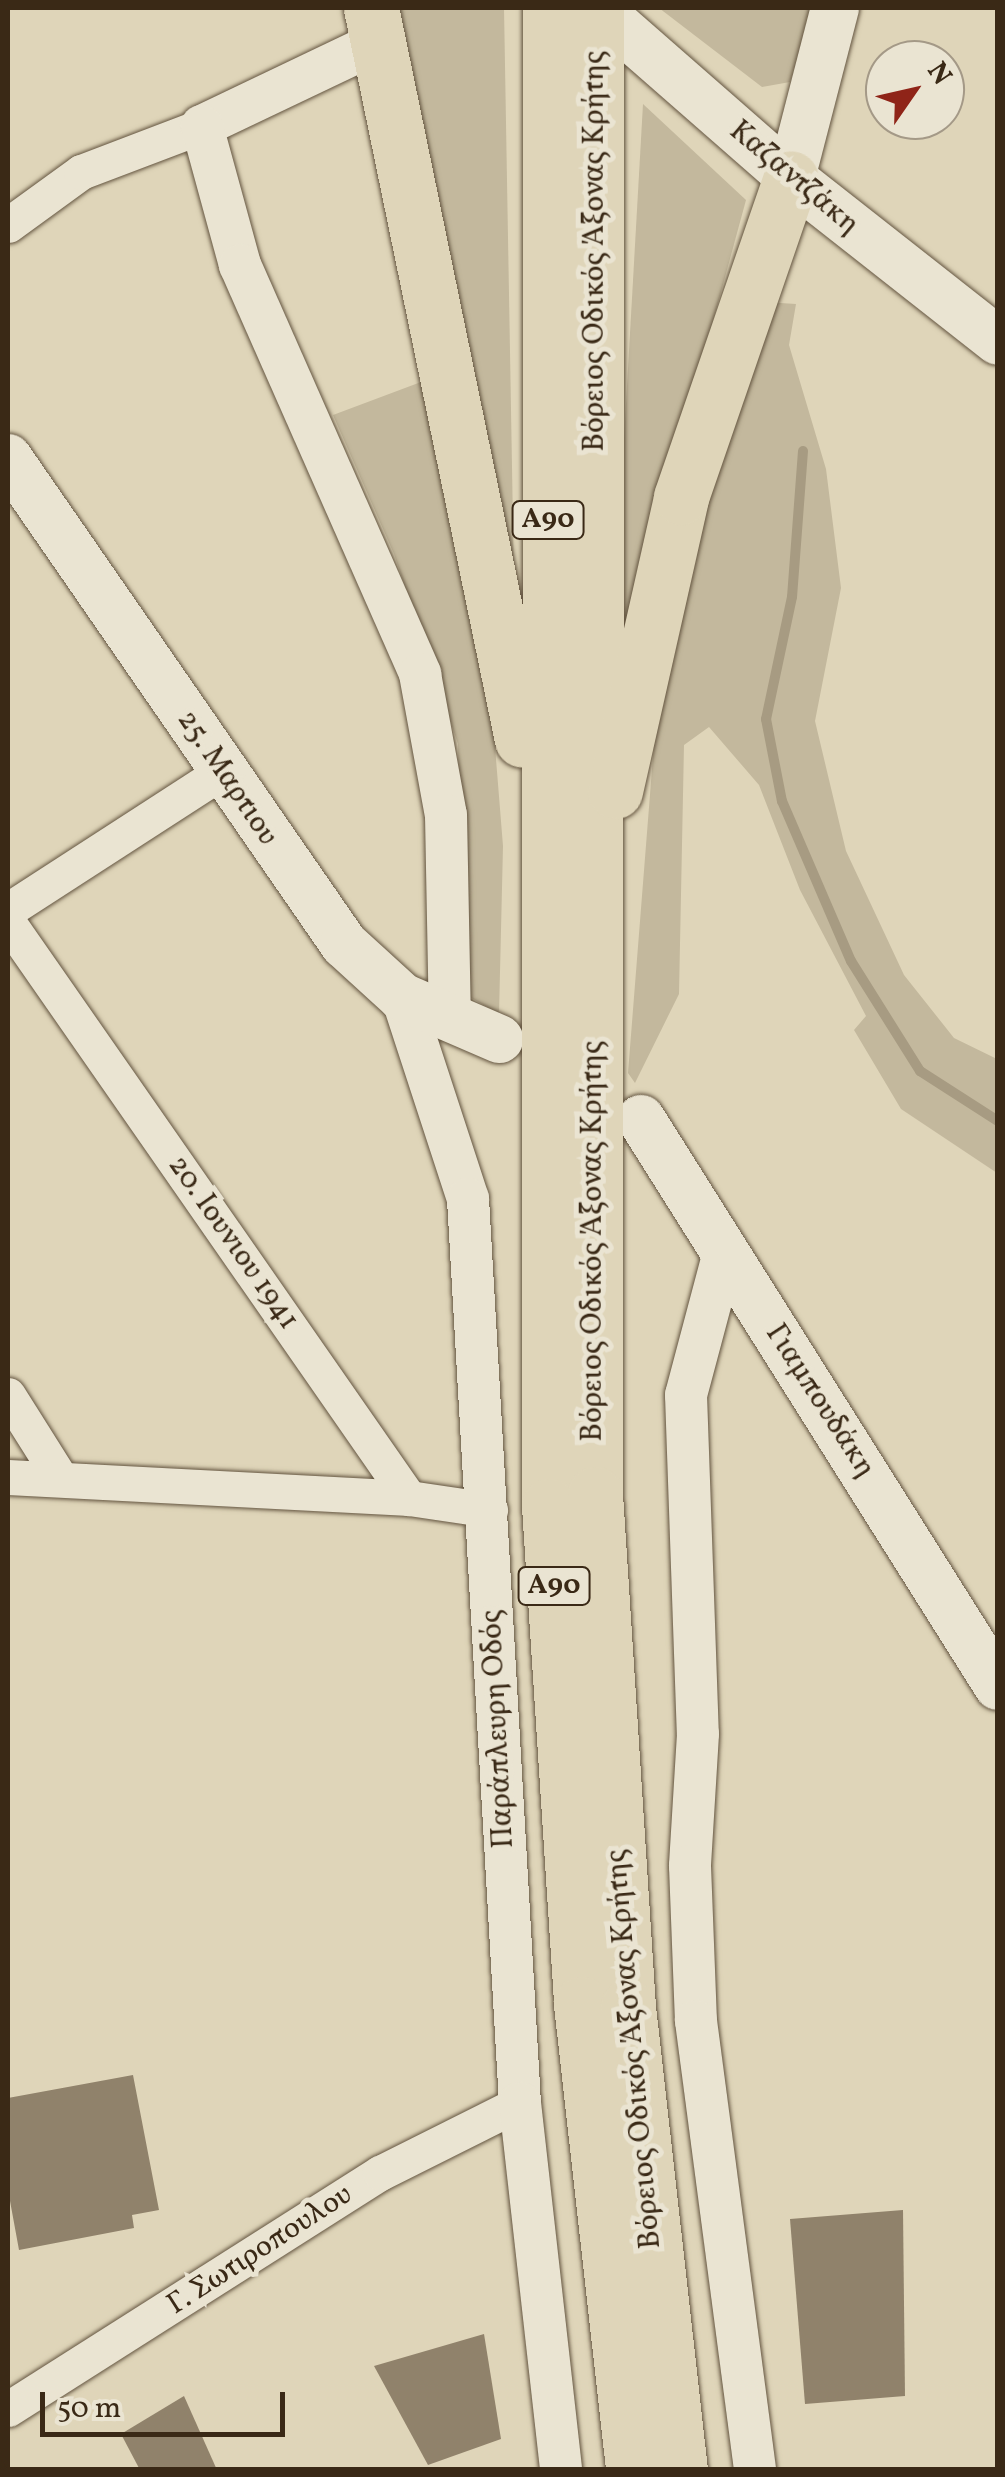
<!DOCTYPE html>
<html>
<head>
<meta charset="utf-8">
<style>
  body { margin:0 }
  #map { position:relative; width:1005px; height:2477px; overflow:hidden; background:#dfd5b9; font-family:Vollkorn,serif }
  div>[style] { position:absolute }
  .green>* { inset:0; background:#c3b89d }
  .stream>* { height:10px; margin:-5px; padding:0 5px; transform-origin:5px; border-radius:5px; background:#a79b82 }
  .building>* { inset:0; background:#90826b }
  .roads { filter:drop-shadow(0 0 2px #63543f) drop-shadow(0 0 2px #63543f) }
  .minor>* { height:35px; margin:-17.5px; padding:0 17.5px; transform-origin:17.5px; border-radius:17.5px; background:#eae4d2 }
  .tertiary>* { height:42px; margin:-21px; padding:0 21px; transform-origin:21px; border-radius:21px; background:#eae4d2 }
  .secondary>* { height:48px; margin:-24px; padding:0 24px; transform-origin:24px; border-radius:24px; background:#eae4d2 }
  .motorway>* { height:55px; margin:-27.5px; padding:0 27.5px; transform-origin:27.5px; border-radius:27.5px; background:#dfd5b9 }
  span { translate:-50% -50%; white-space:nowrap; text-align:center; line-height:1.15; -webkit-text-stroke:10px #eae4d2; paint-order:stroke }
  .shield-label span { padding:2px 8px; background:#eae4d2; border:2px solid; border-radius:8px; -webkit-text-stroke-width:0 }
  .shield-label { font-size:28px; color:#3a2916; font-weight:700 }
  .street-label { font-size:30px; color:#3a2916 }
  .frame { position:absolute; inset:0; border:10px solid #3a2916; pointer-events:none }
  .north { position:absolute; left:865px; top:40px; width:100px; height:100px; box-sizing:border-box; background:#eae4d2; border:2px solid #a49987; border-radius:50%; rotate:56deg; font-size:28px; font-weight:700; line-height:40px; text-align:center; color:#3a2916 }
  .north::after { content:''; display:block; margin:auto; width:35px; height:45px; background:#8f2418; clip-path:polygon(50% 0,100% 100%,50% 72%,0 100%) }
  .scale { position:absolute; left:40px; top:2392px; width:245px; height:45px; box-sizing:border-box; border:5px solid #3a2916; border-top:0; padding-left:12px; font-size:30px; line-height:35px; white-space:nowrap; color:#3a2916; -webkit-text-stroke:8px #eae4d2; paint-order:stroke }
</style>
</head>
<body>
<div id="map">
  <div class="green">
    <i style="clip-path:polygon(396px 8px,504px 8px,514px 581px)"></i>
    <i style="clip-path:polygon(659px 8px,813px 8px,790px 82px,762px 87px)"></i>
    <i style="clip-path:polygon(643px 104px,746px 200px,623px 652px,623px 457px)"></i>
    <i style="clip-path:polygon(765px 302px,796px 304px,789px 345px,826px 469px,841px 588px,815px 721px,846px 851px,904px 975px,954px 1038px,997px 1059px,997px 1173px,901px 1109px,854px 1030px,866px 1016px,800px 890px,759px 785px,709px 727px,684px 745px,679px 994px,635px 1083px,628px 1073px,663px 630px)"></i>
    <i style="clip-path:polygon(437px 376px,486px 635px,503px 846px,499px 1014px,463px 993px,458px 744px,394px 554px,333px 415px)"></i>
  </div>
  <div class="stream">
    <i style="left:803px;top:451px;width:146px;rotate:94.3deg"></i>
    <i style="left:792px;top:597px;width:125px;rotate:102deg"></i>
    <i style="left:766px;top:719px;width:84px;rotate:79deg"></i>
    <i style="left:782px;top:801px;width:174px;rotate:66.7deg"></i>
    <i style="left:851px;top:961px;width:130px;rotate:57.9deg"></i>
    <i style="left:920px;top:1071px;width:93px;rotate:32.7deg"></i>
  </div>
  <div class="building">
    <i style="clip-path:polygon(133px 2075px,159px 2210px,132px 2215px,134px 2228px,19px 2250px,8px 2190px,8px 2098px)"></i>
    <i style="clip-path:polygon(903px 2210px,905px 2396px,805px 2404px,790px 2219px)"></i>
    <i style="clip-path:polygon(484px 2334px,501px 2439px,428px 2465px,374px 2366px)"></i>
    <i style="clip-path:polygon(184px 2396px,217px 2470px,140px 2470px,121px 2434px)"></i>
  </div>
  <div class="roads">
    <div class="minor">
      <i style="left:8px;top:225px;width:90px;rotate:-36deg"></i>
      <i style="left:81px;top:172px;width:129px;rotate:-20.8deg"></i>
      <i style="left:8px;top:910px;width:256px;rotate:-32.9deg"></i>
      <i style="left:8px;top:922px;width:702px;rotate:55.16deg"></i>
      <i style="left:409px;top:1498px;width:82px;rotate:8.4deg"></i>
      <i style="left:8px;top:1395px;width:99px;rotate:57.8deg"></i>
      <i style="left:8px;top:1477px;width:402px;rotate:3deg"></i>
      <i style="left:8px;top:2409px;width:441px;rotate:-32.4deg"></i>
      <i style="left:380px;top:2173px;width:157px;rotate:-26.6deg"></i>
    </div>
    <div class="tertiary">
      <i style="left:376px;top:43px;width:193px;rotate:154.5deg"></i>
      <i style="left:202px;top:126px;width:144px;rotate:74.7deg"></i>
      <i style="left:240px;top:265px;width:447px;rotate:66.2deg"></i>
      <i style="left:420px;top:674px;width:143px;rotate:79.6deg"></i>
      <i style="left:446px;top:815px;width:200px;rotate:88.9deg"></i>
      <i style="left:402px;top:997px;width:213px;rotate:71.9deg"></i>
      <i style="left:468px;top:1199px;width:905px;rotate:86.71deg"></i>
      <i style="left:520px;top:2103px;width:369px;rotate:83.6deg"></i>
      <i style="left:723px;top:1256px;width:144px;rotate:104.9deg"></i>
      <i style="left:686px;top:1395px;width:339px;rotate:88deg"></i>
      <i style="left:698px;top:1734px;width:132px;rotate:93.5deg"></i>
      <i style="left:690px;top:1866px;width:155px;rotate:87.8deg"></i>
      <i style="left:696px;top:2021px;width:453px;rotate:82.5deg"></i>
    </div>
    <div class="secondary">
      <i style="left:597px;top:8px;width:258px;rotate:41.2deg"></i>
      <i style="left:791px;top:178px;width:263px;rotate:38.2deg"></i>
      <i style="left:791px;top:178px;width:176px;rotate:-75.5deg"></i>
      <i style="left:8px;top:458px;width:591px;rotate:55.34deg"></i>
      <i style="left:344px;top:944px;width:79px;rotate:42.4deg"></i>
      <i style="left:402px;top:997px;width:106px;rotate:23.4deg"></i>
      <i style="left:641px;top:1119px;width:670px;rotate:57.8deg"></i>
    </div>
    <div class="motorway">
      <i style="left:371px;top:8px;width:747px;rotate:78.34deg"></i>
      <i style="left:550px;top:8px;width:1498px;rotate:90.04deg"></i>
      <i style="left:549px;top:1506px;width:499px;rotate:86.3deg"></i>
      <i style="left:581px;top:2004px;width:469px;rotate:83.6deg"></i>
      <i style="left:596px;top:8px;width:1486px;rotate:90.04deg"></i>
      <i style="left:595px;top:1494px;width:514px;rotate:86.32deg"></i>
      <i style="left:628px;top:2007px;width:466px;rotate:83.6deg"></i>
      <i style="left:615px;top:791px;width:301px;rotate:-77.3deg"></i>
      <i style="left:681px;top:497px;width:337px;rotate:-71deg"></i>
    </div>
  </div>
  <div class="shield-label">
    <span style="left:548px;top:520px">Α90</span>
    <span style="left:554px;top:1586px">Α90</span>
  </div>
  <div class="street-label">
    <span style="left:794px;top:178px;rotate:40deg">Καζαντζάκη</span>
    <span style="left:595px;top:251px;rotate:-90deg">Βόρειος Οδικός Άξονας Κρήτης</span>
    <span style="left:227px;top:778px;rotate:56deg">25. Μαρτιου</span>
    <span style="left:593px;top:1241px;rotate:-90deg">Βόρειος Οδικός Άξονας Κρήτης</span>
    <span style="left:233px;top:1243px;rotate:55deg">20. Ιουνιου 1941</span>
    <span style="left:820px;top:1401px;rotate:57deg">Γιαμπουδάκη</span>
    <span style="left:498px;top:1729px;rotate:-93deg">Παράπλευρη Οδός</span>
    <span style="left:634px;top:2049px;rotate:-95deg">Βόρειος Οδικός Άξονας Κρήτης</span>
    <span style="left:260px;top:2250px;rotate:-33deg">Γ. Σωτιροπουλου</span>
  </div>
  <div class="frame"></div>
  <div class="north">N</div>
  <div class="scale">50 m</div>
</div>
</body>
</html>
